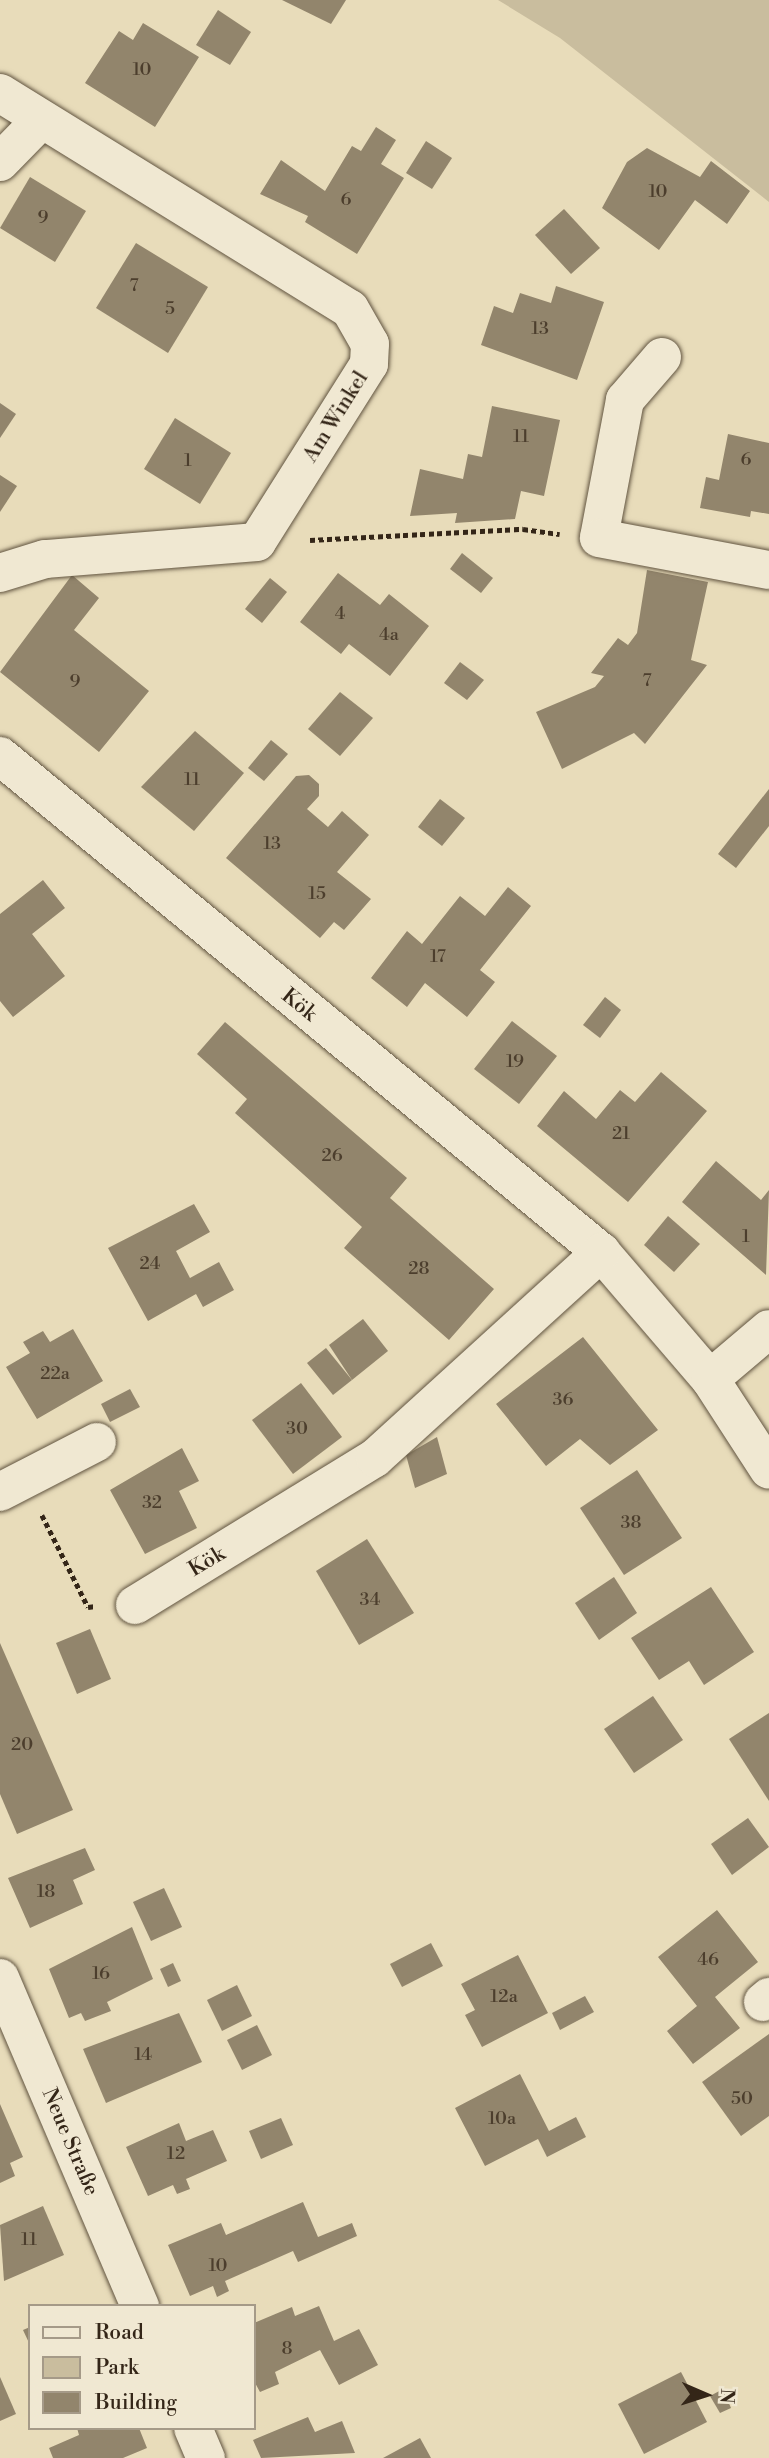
<!DOCTYPE html>
<html>
<head>
<meta charset="utf-8">
<style>
  body { margin:0 }
  #map { position:relative; width:769px; height:2458px; overflow:hidden; background:#e8dcba; font-family:"Libre Bodoni",serif }
  div>[style] { position:absolute }
  .green>* { inset:0; background:#c9bd9e }
  .building>* { inset:0; background:#92856c }
  .path>* { height:4.5px; margin-top:-2.25px; transform-origin:0; background:repeating-linear-gradient(90deg,#342618 0 5px,transparent 0 8.5px) }
  .roads { filter:drop-shadow(0 0 2px #615440) drop-shadow(0 0 2px #615440) }
  .minor>* { height:38px; margin:-19px; padding:0 19px; transform-origin:19px; border-radius:19px; background:#f0e8d2 }
  span { translate:-50% -50%; white-space:nowrap; text-align:center; line-height:1.15; -webkit-text-stroke:5px #f0e8d2; paint-order:stroke }
  .number-label { font-size:18px; color:#4c3e2d }
  .number-label span { -webkit-text-stroke-width:0 }
  .street-label { font-size:21px; color:#342618 }
  .legend { position:absolute; left:28px; top:2304px; width:228px; height:126px; box-sizing:border-box; background:#f0e8d2; border:2px solid #a59a88; margin:0; padding:9px 12px; list-style:none; font-size:21px; color:#342618 }
  .legend li { display:flex; align-items:center; gap:14px; height:35px }
  .legend b { width:35px; border:2px solid #a59a88 }
  .north { position:absolute; left:671px; top:2360px; width:70px; height:70px; -webkit-text-stroke:5px #f0e8d2; paint-order:stroke; rotate:93deg; font-size:19px; font-weight:700; line-height:28px; text-align:center; color:#342618 }
  .north::after { content:''; display:block; margin:auto; width:24px; height:32px; background:#342618; clip-path:polygon(50% 0,100% 100%,50% 72%,0 100%) }
</style>
</head>
<body>
<div id="map">
  <div class="green">
    <i style="clip-path:polygon(498px 0,769px 0,769px 202px,560px 38px)"></i>
  </div>
  <div class="building">
    <i style="clip-path:polygon(282px 0,346px 0,331px 24px)"></i>
    <i style="clip-path:polygon(218px 10px,251px 32px,230px 65px,196px 45px)"></i>
    <i style="clip-path:polygon(143px 23px,199px 57px,155px 127px,85px 83px,119px 31px,133px 40px)"></i>
    <i style="clip-path:polygon(376px 127px,396px 140px,381px 164px,404px 178px,357px 254px,305px 222px,308px 216px,260px 194px,281px 160px,325px 191px,352px 146px,361px 151px)"></i>
    <i style="clip-path:polygon(426px 141px,452px 158px,432px 189px,406px 173px)"></i>
    <i style="clip-path:polygon(647px 148px,700px 177px,711px 161px,750px 191px,727px 224px,695px 200px,659px 250px,602px 208px,627px 162px)"></i>
    <i style="clip-path:polygon(30px 177px,86px 211px,55px 262px,0 228px)"></i>
    <i style="clip-path:polygon(564px 209px,600px 248px,571px 274px,535px 235px)"></i>
    <i style="clip-path:polygon(136px 243px,208px 287px,168px 353px,96px 308px)"></i>
    <i style="clip-path:polygon(556px 286px,604px 302px,577px 380px,481px 345px,494px 306px,513px 313px,520px 293px,551px 303px)"></i>
    <i style="clip-path:polygon(0 403px,16px 414px,0 438px)"></i>
    <i style="clip-path:polygon(492px 406px,560px 420px,544px 496px,521px 491px,515px 519px,455px 523px,457px 513px,410px 516px,420px 469px,463px 479px,468px 454px,482px 457px)"></i>
    <i style="clip-path:polygon(175px 418px,231px 453px,200px 504px,144px 469px)"></i>
    <i style="clip-path:polygon(728px 434px,769px 443px,769px 514px,751px 511px,750px 517px,700px 508px,706px 477px,719px 480px)"></i>
    <i style="clip-path:polygon(0 475px,17px 486px,0 512px)"></i>
    <i style="clip-path:polygon(462px 553px,493px 578px,481px 593px,450px 569px)"></i>
    <i style="clip-path:polygon(647px 570px,708px 582px,691px 660px,707px 665px,645px 744px,634px 733px,562px 769px,536px 712px,595px 687px,604px 676px,591px 673px,618px 638px,628px 645px,637px 633px)"></i>
    <i style="clip-path:polygon(338px 573px,380px 605px,389px 594px,429px 626px,390px 676px,349px 644px,341px 654px,300px 622px)"></i>
    <i style="clip-path:polygon(72px 575px,99px 598px,74px 630px,149px 691px,99px 752px,0 672px)"></i>
    <i style="clip-path:polygon(270px 578px,287px 592px,262px 623px,245px 609px)"></i>
    <i style="clip-path:polygon(460px 662px,484px 680px,467px 700px,444px 683px)"></i>
    <i style="clip-path:polygon(340px 692px,373px 718px,340px 756px,308px 729px)"></i>
    <i style="clip-path:polygon(195px 731px,244px 773px,194px 831px,141px 787px)"></i>
    <i style="clip-path:polygon(271px 740px,288px 754px,264px 781px,248px 768px)"></i>
    <i style="clip-path:polygon(309px 775px,319px 784px,319px 796px,307px 809px,328px 827px,342px 811px,369px 835px,337px 872px,371px 899px,344px 930px,334px 922px,320px 938px,226px 858px,296px 776px)"></i>
    <i style="clip-path:polygon(769px 789px,769px 826px,736px 868px,718px 854px)"></i>
    <i style="clip-path:polygon(440px 799px,465px 818px,442px 846px,418px 827px)"></i>
    <i style="clip-path:polygon(43px 880px,65px 908px,32px 934px,65px 976px,13px 1017px,0 1001px,0 914px)"></i>
    <i style="clip-path:polygon(508px 887px,531px 906px,480px 970px,495px 982px,467px 1017px,425px 983px,407px 1007px,371px 978px,407px 931px,422px 944px,460px 896px,485px 916px)"></i>
    <i style="clip-path:polygon(605px 997px,621px 1010px,600px 1038px,583px 1025px)"></i>
    <i style="clip-path:polygon(512px 1021px,557px 1056px,519px 1104px,474px 1069px)"></i>
    <i style="clip-path:polygon(225px 1022px,407px 1178px,390px 1198px,494px 1289px,449px 1340px,344px 1248px,362px 1227px,235px 1113px,247px 1099px,197px 1054px)"></i>
    <i style="clip-path:polygon(661px 1072px,707px 1111px,628px 1202px,537px 1126px,564px 1091px,596px 1119px,620px 1090px,635px 1102px)"></i>
    <i style="clip-path:polygon(716px 1161px,761px 1200px,769px 1190px,766px 1275px,682px 1202px)"></i>
    <i style="clip-path:polygon(194px 1204px,210px 1232px,176px 1251px,190px 1278px,219px 1262px,234px 1290px,203px 1307px,196px 1294px,148px 1321px,108px 1248px)"></i>
    <i style="clip-path:polygon(668px 1216px,700px 1244px,674px 1272px,644px 1245px)"></i>
    <i style="clip-path:polygon(363px 1319px,388px 1351px,352px 1380px,329px 1345px)"></i>
    <i style="clip-path:polygon(73px 1329px,103px 1381px,37px 1419px,6px 1367px,30px 1353px,23px 1342px,43px 1331px,50px 1342px)"></i>
    <i style="clip-path:polygon(583px 1337px,658px 1430px,610px 1465px,580px 1439px,546px 1466px,496px 1404px)"></i>
    <i style="clip-path:polygon(326px 1348px,352px 1380px,333px 1395px,307px 1363px)"></i>
    <i style="clip-path:polygon(301px 1383px,342px 1437px,293px 1474px,252px 1420px)"></i>
    <i style="clip-path:polygon(130px 1389px,140px 1407px,110px 1422px,101px 1404px)"></i>
    <i style="clip-path:polygon(437px 1437px,447px 1474px,415px 1488px,406px 1455px)"></i>
    <i style="clip-path:polygon(182px 1448px,199px 1481px,179px 1491px,197px 1528px,145px 1554px,110px 1490px)"></i>
    <i style="clip-path:polygon(637px 1470px,682px 1538px,624px 1575px,580px 1508px)"></i>
    <i style="clip-path:polygon(367px 1539px,414px 1613px,359px 1645px,316px 1571px)"></i>
    <i style="clip-path:polygon(614px 1577px,637px 1613px,599px 1640px,575px 1603px)"></i>
    <i style="clip-path:polygon(711px 1587px,754px 1652px,704px 1685px,689px 1661px,659px 1680px,631px 1638px)"></i>
    <i style="clip-path:polygon(90px 1629px,111px 1679px,77px 1694px,56px 1643px)"></i>
    <i style="clip-path:polygon(0 1643px,73px 1810px,17px 1834px,0 1794px)"></i>
    <i style="clip-path:polygon(653px 1696px,683px 1740px,634px 1773px,604px 1729px)"></i>
    <i style="clip-path:polygon(769px 1713px,769px 1801px,729px 1739px)"></i>
    <i style="clip-path:polygon(748px 1818px,769px 1847px,732px 1875px,711px 1844px)"></i>
    <i style="clip-path:polygon(85px 1848px,95px 1870px,73px 1880px,83px 1904px,30px 1928px,8px 1878px)"></i>
    <i style="clip-path:polygon(164px 1888px,182px 1927px,151px 1941px,133px 1902px)"></i>
    <i style="clip-path:polygon(717px 1910px,758px 1962px,715px 1997px,740px 2028px,693px 2064px,667px 2031px,697px 2006px,658px 1957px)"></i>
    <i style="clip-path:polygon(132px 1927px,153px 1979px,107px 2002px,111px 2011px,85px 2021px,81px 2013px,69px 2018px,49px 1969px)"></i>
    <i style="clip-path:polygon(431px 1943px,443px 1966px,402px 1987px,390px 1964px)"></i>
    <i style="clip-path:polygon(518px 1955px,548px 2013px,482px 2047px,465px 2015px,475px 2010px,461px 1984px)"></i>
    <i style="clip-path:polygon(173px 1963px,181px 1981px,168px 1987px,160px 1969px)"></i>
    <i style="clip-path:polygon(237px 1985px,252px 2016px,222px 2031px,207px 2000px)"></i>
    <i style="clip-path:polygon(585px 1996px,594px 2012px,560px 2030px,552px 2013px)"></i>
    <i style="clip-path:polygon(179px 2013px,202px 2062px,106px 2103px,83px 2049px)"></i>
    <i style="clip-path:polygon(257px 2025px,272px 2055px,242px 2070px,227px 2040px)"></i>
    <i style="clip-path:polygon(769px 2034px,769px 2116px,741px 2136px,702px 2082px)"></i>
    <i style="clip-path:polygon(520px 2074px,549px 2131px,576px 2117px,586px 2137px,547px 2157px,538px 2139px,485px 2166px,455px 2108px)"></i>
    <i style="clip-path:polygon(0 2104px,23px 2157px,10px 2163px,15px 2176px,0 2183px)"></i>
    <i style="clip-path:polygon(281px 2118px,293px 2145px,261px 2159px,249px 2131px)"></i>
    <i style="clip-path:polygon(179px 2123px,186px 2141px,213px 2130px,227px 2161px,186px 2179px,190px 2189px,177px 2194px,173px 2185px,148px 2196px,126px 2147px)"></i>
    <i style="clip-path:polygon(303px 2202px,318px 2237px,352px 2223px,357px 2236px,298px 2262px,293px 2251px,225px 2281px,229px 2291px,217px 2297px,213px 2286px,190px 2296px,168px 2245px,221px 2223px,226px 2235px)"></i>
    <i style="clip-path:polygon(43px 2206px,64px 2255px,4px 2281px,0 2225px)"></i>
    <i style="clip-path:polygon(319px 2306px,334px 2341px,359px 2329px,378px 2365px,339px 2385px,320px 2350px,275px 2372px,279px 2384px,260px 2392px,254px 2381px,254px 2323px,292px 2307px,295px 2316px)"></i>
    <i style="clip-path:polygon(30px 2327px,30px 2345px,23px 2330px)"></i>
    <i style="clip-path:polygon(681px 2372px,707px 2422px,644px 2454px,618px 2404px)"></i>
    <i style="clip-path:polygon(0 2377px,16px 2414px,0 2421px)"></i>
    <i style="clip-path:polygon(723px 2389px,731px 2408px,720px 2413px,710px 2396px)"></i>
    <i style="clip-path:polygon(308px 2417px,315px 2432px,342px 2421px,355px 2453px,261px 2458px,253px 2440px)"></i>
    <i style="clip-path:polygon(77px 2428px,139px 2428px,147px 2448px,123px 2458px,53px 2458px,49px 2448px,79px 2435px)"></i>
    <i style="clip-path:polygon(420px 2438px,431px 2458px,383px 2458px)"></i>
  </div>
  <div class="path">
    <i style="left:310px;top:540px;width:213px;rotate:-3deg"></i>
    <i style="left:523px;top:529px;width:37px;rotate:8deg"></i>
    <i style="left:42px;top:1515px;width:103px;rotate:63.4deg"></i>
    <i style="left:88px;top:1607px;width:8px;rotate:-7deg"></i>
  </div>
  <div class="roads">
    <div class="minor">
      <i style="left:0;top:93px;width:411px;rotate:31.7deg"></i>
      <i style="left:350px;top:309px;width:40px;rotate:60.3deg"></i>
      <i style="left:370px;top:344px;width:20px;rotate:93deg"></i>
      <i style="left:369px;top:364px;width:210px;rotate:122.2deg"></i>
      <i style="left:257px;top:542px;width:213px;rotate:175.4deg"></i>
      <i style="left:45px;top:559px;width:47px;rotate:162.7deg"></i>
      <i style="left:0;top:162px;width:57px;rotate:-45.7deg"></i>
      <i style="left:662px;top:357px;width:57px;rotate:130.7deg"></i>
      <i style="left:625px;top:400px;width:140px;rotate:100.7deg"></i>
      <i style="left:599px;top:538px;width:173px;rotate:10.7deg"></i>
      <i style="left:0;top:756px;width:779px;rotate:39.53deg"></i>
      <i style="left:601px;top:1252px;width:167px;rotate:49.4deg"></i>
      <i style="left:710px;top:1379px;width:108px;rotate:57deg"></i>
      <i style="left:710px;top:1379px;width:77px;rotate:-40.3deg"></i>
      <i style="left:0;top:1492px;width:109px;rotate:-27.3deg"></i>
      <i style="left:135px;top:1605px;width:281px;rotate:-31.5deg"></i>
      <i style="left:375px;top:1458px;width:306px;rotate:-42.3deg"></i>
      <i style="left:0;top:1978px;width:357px;rotate:66.9deg"></i>
      <i style="left:763px;top:2002px;width:8px;rotate:-40deg"></i>
      <i style="left:193px;top:2428px;width:33px;rotate:67deg"></i>
    </div>
  </div>
  <div class="number-label">
    <span style="left:142px;top:70px">10</span>
    <span style="left:658px;top:192px">10</span>
    <span style="left:346px;top:200px">6</span>
    <span style="left:43px;top:218px">9</span>
    <span style="left:134px;top:286px">7</span>
    <span style="left:170px;top:309px">5</span>
    <span style="left:540px;top:329px">13</span>
    <span style="left:521px;top:437px">11</span>
    <span style="left:746px;top:460px">6</span>
    <span style="left:188px;top:461px">1</span>
    <span style="left:340px;top:614px">4</span>
    <span style="left:389px;top:635px">4a</span>
    <span style="left:647px;top:681px">7</span>
    <span style="left:75px;top:682px">9</span>
    <span style="left:192px;top:780px">11</span>
    <span style="left:272px;top:844px">13</span>
    <span style="left:317px;top:894px">15</span>
    <span style="left:438px;top:957px">17</span>
    <span style="left:515px;top:1062px">19</span>
    <span style="left:621px;top:1134px">21</span>
    <span style="left:332px;top:1156px">26</span>
    <span style="left:746px;top:1237px">1</span>
    <span style="left:150px;top:1264px">24</span>
    <span style="left:419px;top:1269px">28</span>
    <span style="left:55px;top:1374px">22a</span>
    <span style="left:563px;top:1400px">36</span>
    <span style="left:297px;top:1429px">30</span>
    <span style="left:152px;top:1503px">32</span>
    <span style="left:631px;top:1523px">38</span>
    <span style="left:370px;top:1600px">34</span>
    <span style="left:22px;top:1745px">20</span>
    <span style="left:46px;top:1892px">18</span>
    <span style="left:708px;top:1960px">46</span>
    <span style="left:101px;top:1974px">16</span>
    <span style="left:504px;top:1997px">12a</span>
    <span style="left:143px;top:2055px">14</span>
    <span style="left:742px;top:2099px">50</span>
    <span style="left:502px;top:2119px">10a</span>
    <span style="left:176px;top:2154px">12</span>
    <span style="left:29px;top:2240px">11</span>
    <span style="left:218px;top:2266px">10</span>
    <span style="left:287px;top:2349px">8</span>
  </div>
  <div class="street-label">
    <span style="left:336px;top:417px;rotate:-58deg">Am Winkel</span>
    <span style="left:299px;top:1005px;rotate:39deg">Kök</span>
    <span style="left:207px;top:1562px;rotate:-31deg">Kök</span>
    <span style="left:70px;top:2142px;rotate:67deg">Neue Straße</span>
  </div>
  <ul class="legend">
  <li><b style="height:9px;background:#f0e8d2"></b>Road</li>
  <li><b style="height:19px;background:#c9bd9e"></b>Park</li>
  <li><b style="height:19px;background:#92856c"></b>Building</li>
  </ul>
  <div class="north">N</div>
</div>
</body>
</html>
